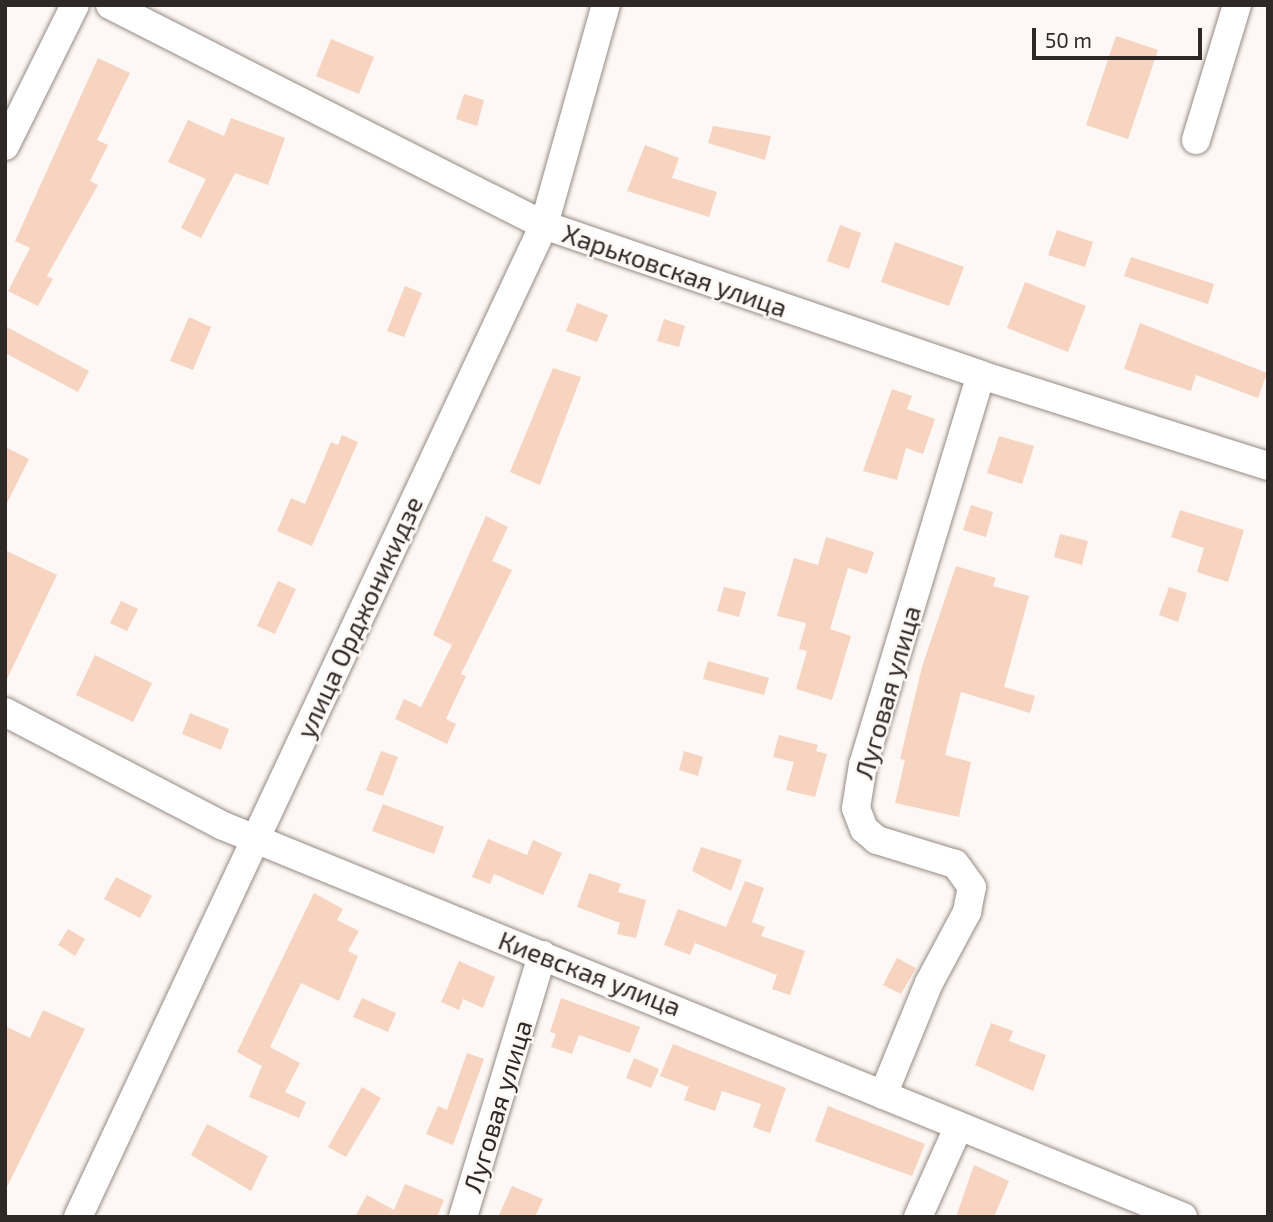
<!DOCTYPE html>
<html>
<head>
<meta charset="utf-8">
<style>
  body { margin:0 }
  #map { position:relative; width:1273px; height:1222px; overflow:hidden; background:#fdf8f5; font-family:"Exo 2",sans-serif }
  div>[style] { position:absolute }
  .building>* { inset:0; background:#f6d4c0 }
  .roads { filter:drop-shadow(0 0 2px #978a83) drop-shadow(0 0 2px #978a83) }
  .minor>* { height:28px; margin:-14px; padding:0 14px; transform-origin:14px; border-radius:14px; background:#fff }
  span { translate:-50% -50%; white-space:nowrap; text-align:center; line-height:1.15; -webkit-text-stroke:5px #fdf8f5; paint-order:stroke }
  .street-label { font-size:26px; color:#2e2926 }
  .frame { position:absolute; inset:0; border:7px solid #2e2926; pointer-events:none }
  .scale { position:absolute; left:1032px; top:28px; width:170px; height:32px; box-sizing:border-box; border:4px solid #2e2926; border-top:0; padding-left:9px; font-size:21px; line-height:24px; white-space:nowrap; color:#2e2926; -webkit-text-stroke:5px #fdf8f5; paint-order:stroke }
</style>
</head>
<body>
<div id="map">
  <div class="building">
    <i style="clip-path:polygon(1116px 36px,1158px 50px,1128px 139px,1086px 125px)"></i>
    <i style="clip-path:polygon(331px 39px,374px 57px,359px 94px,316px 76px)"></i>
    <i style="clip-path:polygon(98px 58px,130px 73px,97px 140px,108px 145px,90px 181px,98px 185px,47px 276px,53px 279px,38px 306px,8px 291px,30px 248px,15px 241px)"></i>
    <i style="clip-path:polygon(464px 94px,484px 100px,477px 126px,456px 119px)"></i>
    <i style="clip-path:polygon(231px 118px,285px 138px,268px 185px,235px 173px,201px 238px,181px 228px,206px 179px,168px 162px,188px 120px,224px 136px)"></i>
    <i style="clip-path:polygon(713px 126px,771px 136px,765px 160px,708px 143px)"></i>
    <i style="clip-path:polygon(645px 145px,679px 158px,672px 178px,717px 192px,709px 217px,627px 191px)"></i>
    <i style="clip-path:polygon(840px 225px,861px 233px,849px 269px,827px 261px)"></i>
    <i style="clip-path:polygon(1057px 230px,1093px 242px,1085px 267px,1048px 255px)"></i>
    <i style="clip-path:polygon(895px 242px,964px 267px,949px 306px,881px 282px)"></i>
    <i style="clip-path:polygon(1131px 257px,1214px 284px,1208px 304px,1124px 276px)"></i>
    <i style="clip-path:polygon(1025px 282px,1086px 306px,1068px 352px,1007px 328px)"></i>
    <i style="clip-path:polygon(405px 286px,422px 293px,404px 337px,387px 331px)"></i>
    <i style="clip-path:polygon(577px 303px,608px 315px,597px 342px,566px 331px)"></i>
    <i style="clip-path:polygon(189px 317px,211px 327px,193px 370px,170px 361px)"></i>
    <i style="clip-path:polygon(664px 319px,685px 326px,679px 347px,657px 341px)"></i>
    <i style="clip-path:polygon(1140px 323px,1267px 373px,1258px 398px,1196px 375px,1191px 391px,1124px 369px)"></i>
    <i style="clip-path:polygon(5px 326px,89px 371px,78px 392px,5px 353px)"></i>
    <i style="clip-path:polygon(553px 368px,581px 377px,540px 485px,510px 472px)"></i>
    <i style="clip-path:polygon(892px 389px,912px 396px,907px 409px,935px 419px,923px 454px,906px 448px,897px 480px,863px 471px)"></i>
    <i style="clip-path:polygon(342px 435px,358px 442px,312px 546px,277px 531px,291px 498px,305px 504px,331px 442px,338px 445px)"></i>
    <i style="clip-path:polygon(999px 436px,1034px 446px,1022px 484px,987px 473px)"></i>
    <i style="clip-path:polygon(5px 447px,29px 459px,5px 507px)"></i>
    <i style="clip-path:polygon(971px 505px,993px 512px,986px 537px,963px 530px)"></i>
    <i style="clip-path:polygon(1180px 510px,1244px 530px,1228px 582px,1197px 572px,1204px 548px,1171px 537px)"></i>
    <i style="clip-path:polygon(486px 516px,508px 527px,492px 561px,512px 570px,461px 674px,466px 676px,446px 719px,456px 724px,447px 744px,395px 719px,404px 699px,421px 707px,452px 645px,433px 635px)"></i>
    <i style="clip-path:polygon(1060px 534px,1088px 541px,1082px 565px,1054px 557px)"></i>
    <i style="clip-path:polygon(826px 537px,874px 552px,867px 574px,848px 568px,830px 629px,851px 636px,832px 700px,796px 689px,807px 651px,799px 649px,806px 623px,777px 616px,794px 558px,818px 565px)"></i>
    <i style="clip-path:polygon(5px 550px,57px 575px,5px 683px)"></i>
    <i style="clip-path:polygon(956px 566px,996px 578px,993px 586px,1029px 596px,1004px 687px,1035px 696px,1030px 713px,961px 692px,945px 755px,971px 762px,959px 817px,895px 803px,905px 760px,900px 759px,922px 667px)"></i>
    <i style="clip-path:polygon(278px 581px,296px 589px,275px 634px,257px 626px)"></i>
    <i style="clip-path:polygon(724px 587px,746px 592px,739px 617px,717px 611px)"></i>
    <i style="clip-path:polygon(1169px 587px,1187px 593px,1178px 622px,1159px 615px)"></i>
    <i style="clip-path:polygon(121px 601px,138px 609px,127px 631px,110px 623px)"></i>
    <i style="clip-path:polygon(95px 655px,152px 683px,133px 722px,76px 695px)"></i>
    <i style="clip-path:polygon(708px 661px,769px 678px,764px 695px,703px 679px)"></i>
    <i style="clip-path:polygon(190px 713px,229px 729px,221px 750px,182px 734px)"></i>
    <i style="clip-path:polygon(779px 735px,818px 745px,816px 751px,827px 754px,815px 797px,786px 790px,794px 762px,773px 757px)"></i>
    <i style="clip-path:polygon(381px 751px,398px 757px,383px 796px,366px 790px)"></i>
    <i style="clip-path:polygon(684px 751px,703px 757px,698px 776px,679px 770px)"></i>
    <i style="clip-path:polygon(383px 804px,444px 827px,434px 854px,372px 831px)"></i>
    <i style="clip-path:polygon(488px 839px,527px 855px,533px 840px,562px 853px,543px 895px,494px 874px,490px 884px,472px 877px)"></i>
    <i style="clip-path:polygon(701px 847px,742px 860px,731px 891px,692px 871px)"></i>
    <i style="clip-path:polygon(589px 873px,621px 884px,618px 892px,646px 900px,636px 938px,617px 934px,620px 923px,577px 907px)"></i>
    <i style="clip-path:polygon(116px 877px,152px 896px,140px 918px,104px 899px)"></i>
    <i style="clip-path:polygon(745px 881px,764px 888px,752px 922px,765px 927px,761px 936px,805px 951px,790px 995px,772px 989px,777px 975px,695px 943px,690px 955px,664px 945px,678px 909px,726px 927px)"></i>
    <i style="clip-path:polygon(314px 893px,343px 909px,337px 920px,359px 931px,348px 951px,358px 956px,339px 1001px,301px 983px,270px 1047px,300px 1063px,285px 1092px,306px 1102px,299px 1118px,249px 1097px,262px 1066px,237px 1052px)"></i>
    <i style="clip-path:polygon(68px 929px,85px 939px,75px 956px,58px 945px)"></i>
    <i style="clip-path:polygon(897px 958px,916px 968px,901px 994px,883px 985px)"></i>
    <i style="clip-path:polygon(459px 961px,495px 977px,483px 1008px,463px 999px,459px 1010px,441px 1002px)"></i>
    <i style="clip-path:polygon(362px 998px,396px 1013px,388px 1032px,353px 1017px)"></i>
    <i style="clip-path:polygon(561px 998px,640px 1027px,630px 1053px,579px 1035px,572px 1054px,551px 1047px,556px 1034px,550px 1032px)"></i>
    <i style="clip-path:polygon(43px 1010px,85px 1029px,5px 1191px,5px 1026px,30px 1038px)"></i>
    <i style="clip-path:polygon(991px 1023px,1013px 1031px,1009px 1041px,1046px 1055px,1033px 1091px,975px 1065px)"></i>
    <i style="clip-path:polygon(673px 1044px,786px 1088px,770px 1133px,753px 1127px,761px 1104px,722px 1091px,715px 1111px,684px 1100px,689px 1087px,660px 1076px)"></i>
    <i style="clip-path:polygon(467px 1053px,484px 1059px,453px 1145px,426px 1134px,438px 1106px,447px 1110px)"></i>
    <i style="clip-path:polygon(634px 1058px,659px 1069px,651px 1088px,626px 1078px)"></i>
    <i style="clip-path:polygon(362px 1087px,381px 1098px,346px 1157px,328px 1147px)"></i>
    <i style="clip-path:polygon(828px 1106px,925px 1144px,912px 1176px,815px 1141px)"></i>
    <i style="clip-path:polygon(207px 1124px,268px 1156px,251px 1191px,191px 1155px)"></i>
    <i style="clip-path:polygon(974px 1165px,1009px 1181px,994px 1217px,956px 1217px)"></i>
    <i style="clip-path:polygon(405px 1184px,444px 1200px,437px 1217px,355px 1217px,367px 1195px,394px 1210px)"></i>
    <i style="clip-path:polygon(512px 1186px,543px 1199px,535px 1217px,498px 1217px)"></i>
  </div>
  <div class="roads">
    <div class="minor">
      <i style="left:110px;top:5px;width:487px;rotate:26.9deg"></i>
      <i style="left:544px;top:225px;width:462px;rotate:18.9deg"></i>
      <i style="left:981px;top:375px;width:301px;rotate:17.6deg"></i>
      <i style="left:1196px;top:140px;width:141px;rotate:-73.1deg"></i>
      <i style="left:5px;top:146px;width:157px;rotate:-63.6deg"></i>
      <i style="left:5px;top:712px;width:244px;rotate:27.6deg"></i>
      <i style="left:221px;top:825px;width:1039px;rotate:22.17deg"></i>
      <i style="left:883px;top:1095px;width:121px;rotate:-67.7deg"></i>
      <i style="left:929px;top:983px;width:81px;rotate:-61.8deg"></i>
      <i style="left:967px;top:912px;width:25px;rotate:-79deg"></i>
      <i style="left:972px;top:887px;width:29px;rotate:-126deg"></i>
      <i style="left:955px;top:864px;width:82px;rotate:-162.9deg"></i>
      <i style="left:877px;top:840px;width:17px;rotate:-140deg"></i>
      <i style="left:864px;top:829px;width:22px;rotate:-111deg"></i>
      <i style="left:856px;top:808px;width:44px;rotate:-80.8deg"></i>
      <i style="left:863px;top:765px;width:407px;rotate:-73.2deg"></i>
      <i style="left:78px;top:1217px;width:1096px;rotate:-64.84deg"></i>
      <i style="left:544px;top:225px;width:229px;rotate:-74.3deg"></i>
      <i style="left:463px;top:1217px;width:274px;rotate:-73.2deg"></i>
      <i style="left:918px;top:1217px;width:98px;rotate:-65.8deg"></i>
    </div>
  </div>
  <div class="street-label">
    <span style="left:675px;top:270px;rotate:19deg">Харьковская улица</span>
    <span style="left:359px;top:617px;rotate:-65deg">улица Орджоникидзе</span>
    <span style="left:887px;top:692px;rotate:-74deg">Луговая улица</span>
    <span style="left:590px;top:973px;rotate:21deg">Киевская улица</span>
    <span style="left:497px;top:1106px;rotate:-73deg">Луговая улица</span>
  </div>
  <div class="frame"></div>
  <div class="scale">50 m</div>
</div>
</body>
</html>
